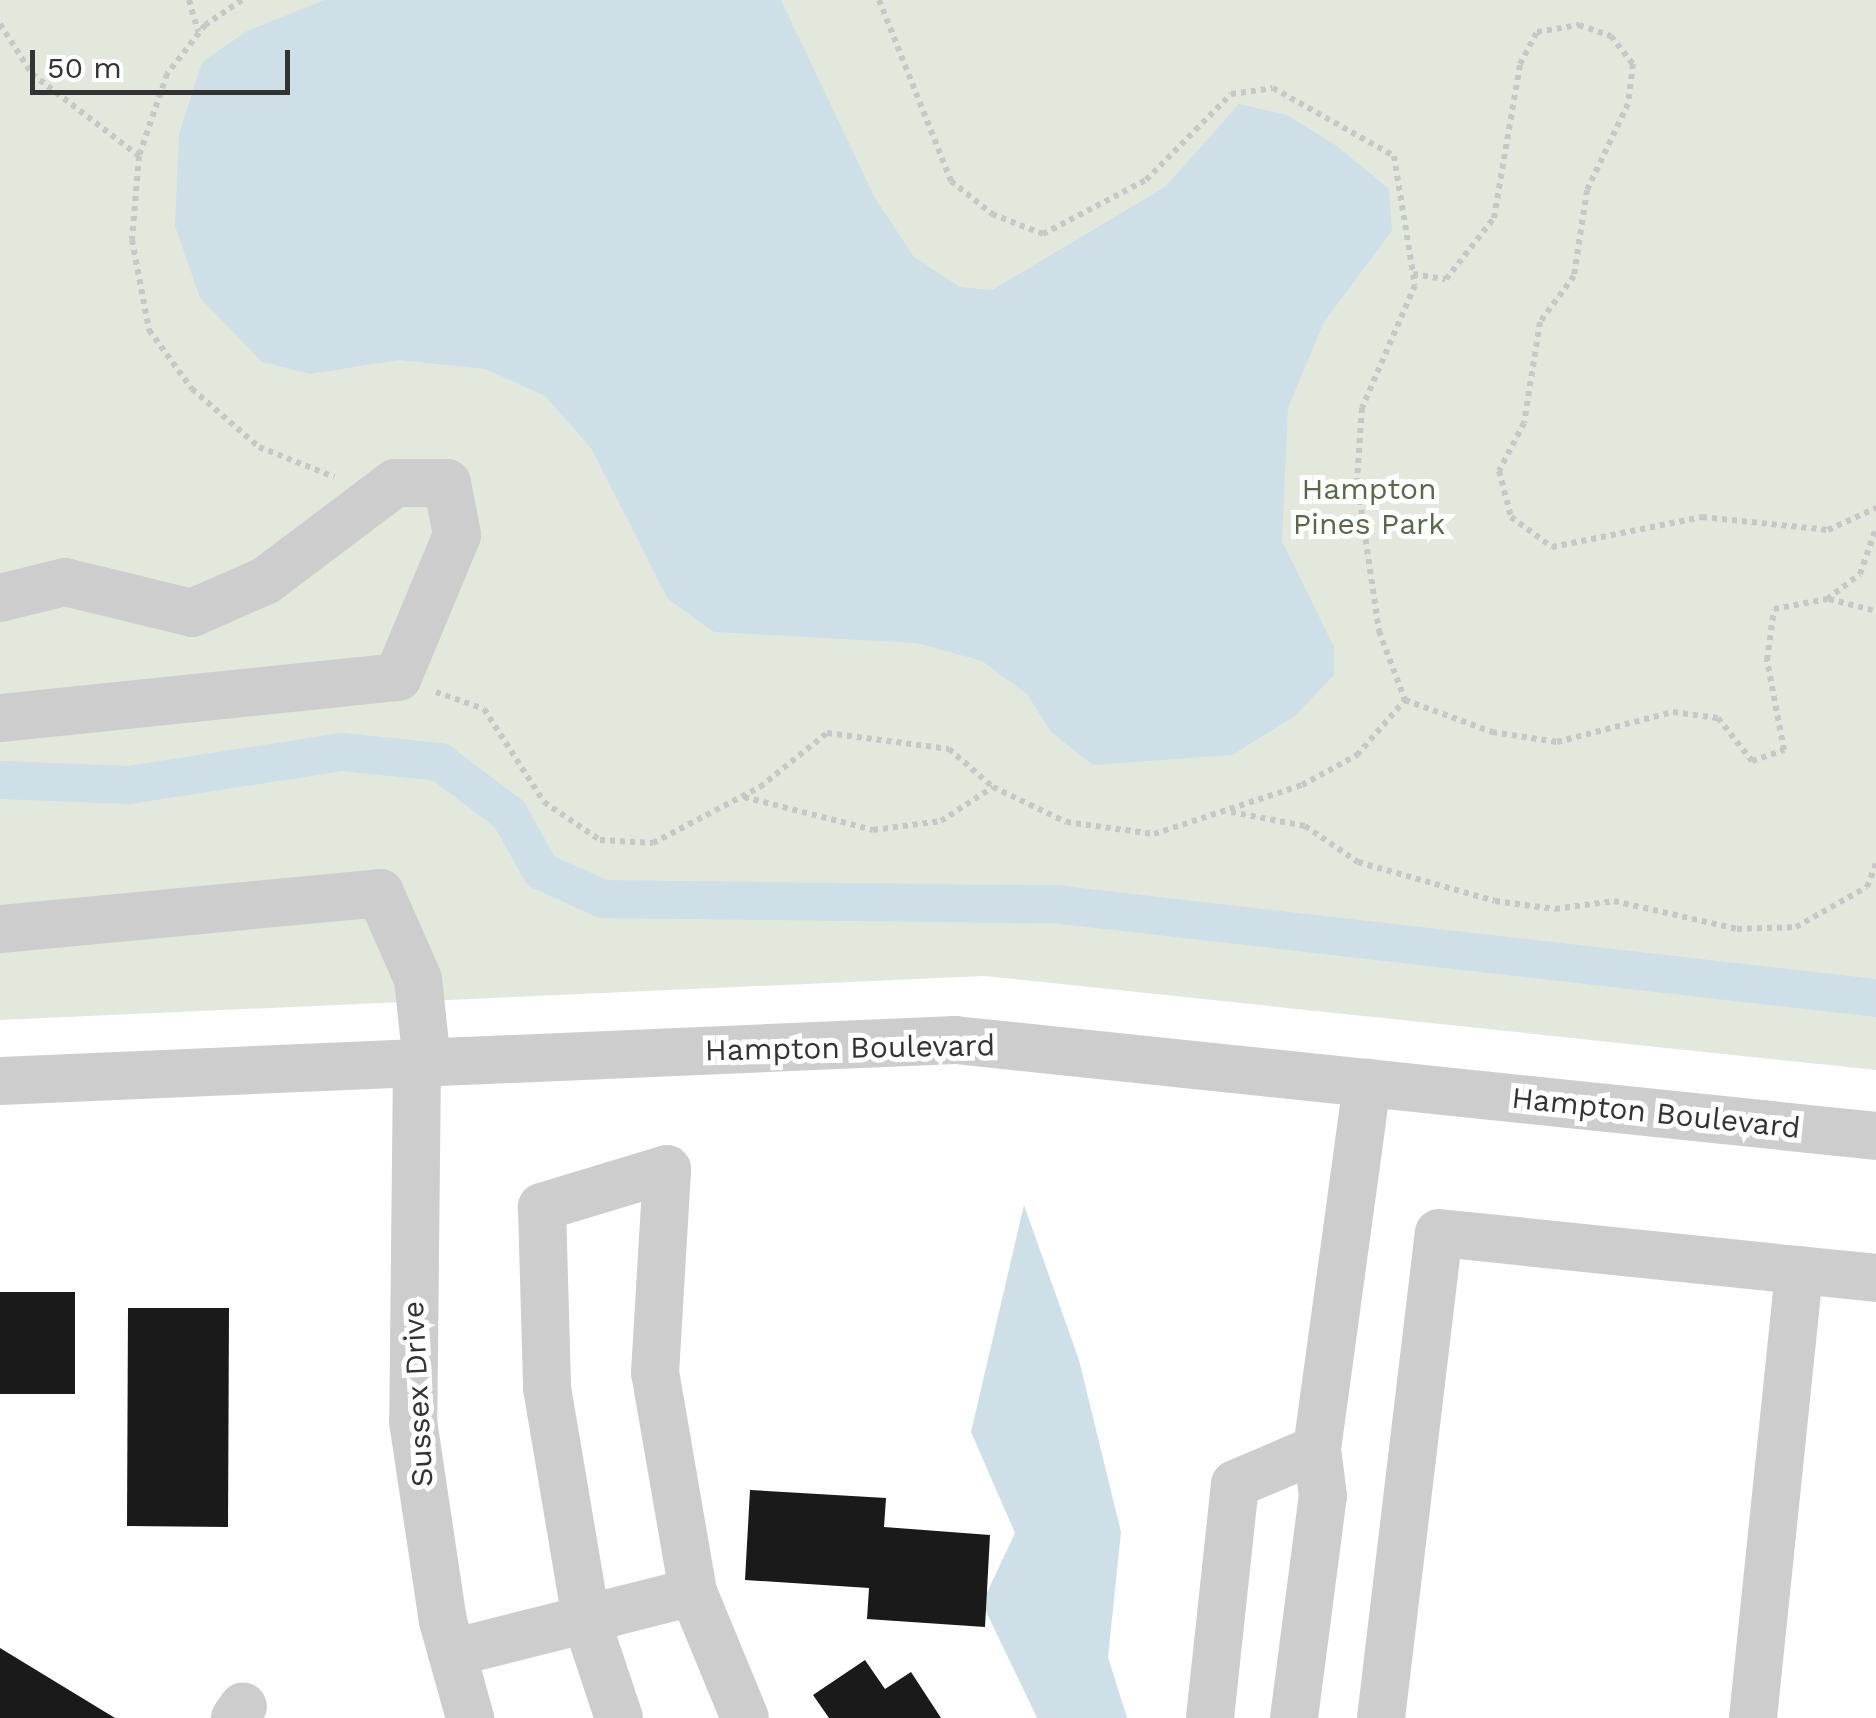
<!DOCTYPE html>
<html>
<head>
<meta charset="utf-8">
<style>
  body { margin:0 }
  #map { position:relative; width:1876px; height:1718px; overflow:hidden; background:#fff; font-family:"Work Sans",sans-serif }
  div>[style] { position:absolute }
  .green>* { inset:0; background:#e3e8dd }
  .water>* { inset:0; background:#cfdfe8 }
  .canal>* { height:38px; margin:-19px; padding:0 19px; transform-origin:19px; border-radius:19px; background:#cfdfe8 }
  .building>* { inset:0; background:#1a1a1a }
  .path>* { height:6px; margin-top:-3px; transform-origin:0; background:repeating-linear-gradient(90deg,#c7c7c7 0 5px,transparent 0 10px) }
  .minor>* { height:48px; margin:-24px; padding:0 24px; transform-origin:24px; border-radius:24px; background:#cdcdcd }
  span { translate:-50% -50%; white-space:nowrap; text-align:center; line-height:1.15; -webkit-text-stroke:10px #fff; paint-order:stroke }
  .park-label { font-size:30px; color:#576a45 }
  .street-label { font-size:30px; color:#333 }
  .scale { position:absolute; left:30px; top:50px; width:260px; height:45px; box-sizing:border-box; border:5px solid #333; border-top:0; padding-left:12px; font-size:30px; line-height:35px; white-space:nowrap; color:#333; -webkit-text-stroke:8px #fff; paint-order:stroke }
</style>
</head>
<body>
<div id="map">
  <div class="green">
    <i style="clip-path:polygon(0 0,1876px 0,1876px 1070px,984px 976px,0 1020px)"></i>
  </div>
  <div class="water">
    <i style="clip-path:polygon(324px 0,781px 0,875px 198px,914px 257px,960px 287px,992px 290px,1165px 187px,1239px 104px,1287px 115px,1337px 146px,1389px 189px,1392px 231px,1324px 322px,1288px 408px,1282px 541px,1334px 647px,1334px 675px,1295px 716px,1232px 755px,1093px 765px,1051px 732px,1027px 694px,982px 661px,917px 643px,714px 632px,668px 599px,591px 448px,545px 396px,485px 369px,399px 360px,310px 374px,262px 362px,200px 298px,175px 226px,179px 134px,202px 62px,247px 31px)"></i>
    <i style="clip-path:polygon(1024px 1205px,1079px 1360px,1121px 1532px,1108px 1657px,1127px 1718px,1037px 1718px,982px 1603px,1015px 1533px,971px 1432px)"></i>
  </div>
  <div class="canal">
    <i style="left:0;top:780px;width:129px;rotate:2.2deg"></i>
    <i style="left:129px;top:785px;width:217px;rotate:-8.8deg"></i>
    <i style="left:343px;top:752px;width:98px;rotate:5.9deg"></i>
    <i style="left:440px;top:762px;width:86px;rotate:37deg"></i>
    <i style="left:509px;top:814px;width:65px;rotate:60.7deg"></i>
    <i style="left:541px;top:871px;width:68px;rotate:24.3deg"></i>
    <i style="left:603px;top:899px;width:459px;rotate:0.7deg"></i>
    <i style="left:1062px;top:905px;width:819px;rotate:6.52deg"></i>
  </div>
  <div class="building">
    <i style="clip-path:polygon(0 1292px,75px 1292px,75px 1394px,0 1394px)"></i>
    <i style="clip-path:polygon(128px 1308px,229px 1308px,228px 1527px,127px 1526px)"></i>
    <i style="clip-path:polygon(750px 1490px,886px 1498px,884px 1527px,990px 1535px,985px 1627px,867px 1619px,869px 1588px,745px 1580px)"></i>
    <i style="clip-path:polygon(0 1648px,115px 1718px,0 1718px)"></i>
    <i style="clip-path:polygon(865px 1660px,885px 1689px,911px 1672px,941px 1718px,829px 1718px,813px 1695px)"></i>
  </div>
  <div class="path">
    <i style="left:189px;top:0;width:33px;rotate:74deg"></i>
    <i style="left:242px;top:0;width:45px;rotate:146deg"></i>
    <i style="left:205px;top:25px;width:62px;rotate:127.8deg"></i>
    <i style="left:167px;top:74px;width:87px;rotate:108.9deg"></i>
    <i style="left:139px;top:156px;width:84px;rotate:94.8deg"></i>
    <i style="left:132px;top:240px;width:92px;rotate:79.3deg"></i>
    <i style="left:149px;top:330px;width:73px;rotate:53.9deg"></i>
    <i style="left:192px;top:389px;width:89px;rotate:40.9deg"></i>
    <i style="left:259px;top:447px;width:81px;rotate:21.8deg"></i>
    <i style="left:879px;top:0;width:195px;rotate:68.3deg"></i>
    <i style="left:951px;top:181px;width:53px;rotate:38.8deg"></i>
    <i style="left:992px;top:214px;width:55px;rotate:21.4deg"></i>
    <i style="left:1043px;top:234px;width:116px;rotate:-27.7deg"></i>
    <i style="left:1146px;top:180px;width:121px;rotate:-45.3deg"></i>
    <i style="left:1231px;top:94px;width:42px;rotate:-8.1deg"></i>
    <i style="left:1273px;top:88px;width:139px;rotate:29.3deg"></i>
    <i style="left:1394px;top:156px;width:131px;rotate:80.8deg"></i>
    <i style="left:1415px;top:285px;width:134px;rotate:113.3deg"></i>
    <i style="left:1362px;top:408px;width:72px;rotate:94deg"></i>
    <i style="left:1357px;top:480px;width:153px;rotate:81.7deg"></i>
    <i style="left:1379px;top:631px;width:74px;rotate:69.4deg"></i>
    <i style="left:1405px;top:700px;width:93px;rotate:20.2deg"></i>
    <i style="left:1492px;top:732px;width:66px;rotate:8.7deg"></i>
    <i style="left:1557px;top:742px;width:120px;rotate:-14.5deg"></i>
    <i style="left:1673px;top:712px;width:45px;rotate:7.6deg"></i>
    <i style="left:1718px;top:718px;width:55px;rotate:51.7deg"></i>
    <i style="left:1752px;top:761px;width:34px;rotate:-19deg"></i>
    <i style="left:1784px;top:750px;width:92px;rotate:-100.7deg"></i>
    <i style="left:1767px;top:660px;width:51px;rotate:-82.2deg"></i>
    <i style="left:1774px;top:609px;width:54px;rotate:-10.7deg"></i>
    <i style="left:1827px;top:599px;width:41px;rotate:-37.1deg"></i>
    <i style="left:1860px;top:574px;width:49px;rotate:-70.8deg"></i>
    <i style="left:0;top:24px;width:59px;rotate:57.4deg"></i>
    <i style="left:32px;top:74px;width:135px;rotate:37.5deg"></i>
    <i style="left:1413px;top:274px;width:33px;rotate:9deg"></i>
    <i style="left:1446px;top:279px;width:78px;rotate:-51.8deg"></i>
    <i style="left:1494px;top:218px;width:156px;rotate:-80.4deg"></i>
    <i style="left:1520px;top:64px;width:36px;rotate:-62deg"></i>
    <i style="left:1537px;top:32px;width:43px;rotate:-9.5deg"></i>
    <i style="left:1579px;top:25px;width:34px;rotate:19deg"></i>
    <i style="left:1611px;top:36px;width:36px;rotate:52deg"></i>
    <i style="left:1633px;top:64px;width:40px;rotate:97.1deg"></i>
    <i style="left:1628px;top:104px;width:95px;rotate:115.5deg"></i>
    <i style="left:1587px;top:190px;width:87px;rotate:98.6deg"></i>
    <i style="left:1574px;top:276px;width:57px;rotate:126.5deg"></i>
    <i style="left:1540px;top:322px;width:102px;rotate:99deg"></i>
    <i style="left:1524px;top:423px;width:54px;rotate:117.5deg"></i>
    <i style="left:1499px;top:471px;width:48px;rotate:75.4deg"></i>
    <i style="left:1511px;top:517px;width:51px;rotate:36.2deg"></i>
    <i style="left:1552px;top:547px;width:153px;rotate:-11.3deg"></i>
    <i style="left:1702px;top:517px;width:127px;rotate:5.9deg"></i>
    <i style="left:1828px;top:530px;width:53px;rotate:-24.6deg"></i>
    <i style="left:1829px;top:599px;width:49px;rotate:14.3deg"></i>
    <i style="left:436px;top:692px;width:51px;rotate:19.5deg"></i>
    <i style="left:484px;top:709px;width:111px;rotate:57.2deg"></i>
    <i style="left:544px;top:802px;width:68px;rotate:34.2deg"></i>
    <i style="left:600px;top:840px;width:53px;rotate:3.2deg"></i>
    <i style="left:653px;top:843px;width:121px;rotate:-27.6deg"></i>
    <i style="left:760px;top:787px;width:86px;rotate:-38.9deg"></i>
    <i style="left:827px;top:733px;width:123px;rotate:7.5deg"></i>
    <i style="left:949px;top:749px;width:58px;rotate:40.8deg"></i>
    <i style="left:993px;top:787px;width:81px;rotate:25.6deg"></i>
    <i style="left:1066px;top:822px;width:89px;rotate:7.8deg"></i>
    <i style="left:1154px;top:834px;width:156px;rotate:-18.3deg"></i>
    <i style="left:1302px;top:785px;width:63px;rotate:-28.6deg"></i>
    <i style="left:1357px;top:755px;width:73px;rotate:-48.9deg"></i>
    <i style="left:744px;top:797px;width:133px;rotate:14.3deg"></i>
    <i style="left:873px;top:830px;width:69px;rotate:-7.5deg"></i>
    <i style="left:941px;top:821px;width:62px;rotate:-33.2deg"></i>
    <i style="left:1231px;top:812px;width:75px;rotate:10.7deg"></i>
    <i style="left:1305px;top:826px;width:64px;rotate:34.2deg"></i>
    <i style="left:1358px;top:862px;width:142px;rotate:15.9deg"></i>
    <i style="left:1495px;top:901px;width:61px;rotate:7.6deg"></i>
    <i style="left:1555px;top:909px;width:60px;rotate:-7.7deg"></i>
    <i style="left:1614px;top:901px;width:126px;rotate:12.8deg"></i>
    <i style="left:1737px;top:929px;width:59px;rotate:-1.9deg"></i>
    <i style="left:1796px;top:927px;width:81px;rotate:-29.4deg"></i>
    <i style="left:1867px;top:887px;width:25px;rotate:-69deg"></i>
  </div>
  <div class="minor">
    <i style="left:0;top:598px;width:67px;rotate:-13.8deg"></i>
    <i style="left:65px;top:582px;width:131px;rotate:13.7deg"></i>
    <i style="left:192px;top:613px;width:80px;rotate:-23.7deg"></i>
    <i style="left:265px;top:581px;width:163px;rotate:-37deg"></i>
    <i style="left:395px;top:483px;width:52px"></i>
    <i style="left:447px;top:483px;width:53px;rotate:79.1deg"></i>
    <i style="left:457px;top:535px;width:154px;rotate:112.6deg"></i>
    <i style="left:398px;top:677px;width:400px;rotate:174.1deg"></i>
    <i style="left:0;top:929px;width:382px;rotate:-5.4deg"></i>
    <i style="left:380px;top:893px;width:94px;rotate:66.2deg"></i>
    <i style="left:418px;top:979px;width:84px;rotate:83.9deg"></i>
    <i style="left:417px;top:1064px;width:357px;rotate:90.6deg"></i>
    <i style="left:413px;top:1421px;width:202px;rotate:81.5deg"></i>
    <i style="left:443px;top:1621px;width:101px;rotate:74.4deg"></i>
    <i style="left:0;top:1081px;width:956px;rotate:-2.46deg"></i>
    <i style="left:955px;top:1040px;width:926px;rotate:5.95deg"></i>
    <i style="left:693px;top:1592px;width:136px;rotate:67.6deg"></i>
    <i style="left:452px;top:1653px;width:138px;rotate:-14.2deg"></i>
    <i style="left:586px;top:1619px;width:110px;rotate:-14.2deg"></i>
    <i style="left:693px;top:1592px;width:222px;rotate:-99.8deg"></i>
    <i style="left:655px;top:1373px;width:204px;rotate:-86.6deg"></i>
    <i style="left:667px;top:1169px;width:131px;rotate:163.1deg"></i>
    <i style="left:542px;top:1207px;width:181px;rotate:88.4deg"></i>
    <i style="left:547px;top:1388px;width:234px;rotate:80.4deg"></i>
    <i style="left:586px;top:1619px;width:104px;rotate:71.6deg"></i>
    <i style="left:235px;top:1718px;width:14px;rotate:-56deg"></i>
    <i style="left:1210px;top:1718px;width:235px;rotate:-83.9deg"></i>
    <i style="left:1235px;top:1484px;width:89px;rotate:-23.1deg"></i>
    <i style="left:1317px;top:1449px;width:370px;rotate:-82.2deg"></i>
    <i style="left:1294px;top:1718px;width:224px;rotate:-82.6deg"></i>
    <i style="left:1323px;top:1496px;width:47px;rotate:-97.3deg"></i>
    <i style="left:1381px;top:1718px;width:488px;rotate:-83.2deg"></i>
    <i style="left:1439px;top:1233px;width:362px;rotate:5.9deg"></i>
    <i style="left:1753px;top:1718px;width:450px;rotate:-84.1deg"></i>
    <i style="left:1799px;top:1270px;width:77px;rotate:5.9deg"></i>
  </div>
  <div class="park-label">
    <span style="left:1369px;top:506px">Hampton<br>Pines Park</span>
  </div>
  <div class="street-label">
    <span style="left:850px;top:1048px;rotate:-1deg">Hampton Boulevard</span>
    <span style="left:1656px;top:1113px;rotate:6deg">Hampton Boulevard</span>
    <span style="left:418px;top:1394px;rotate:-93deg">Sussex Drive</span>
  </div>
  <div class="scale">50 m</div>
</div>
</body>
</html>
